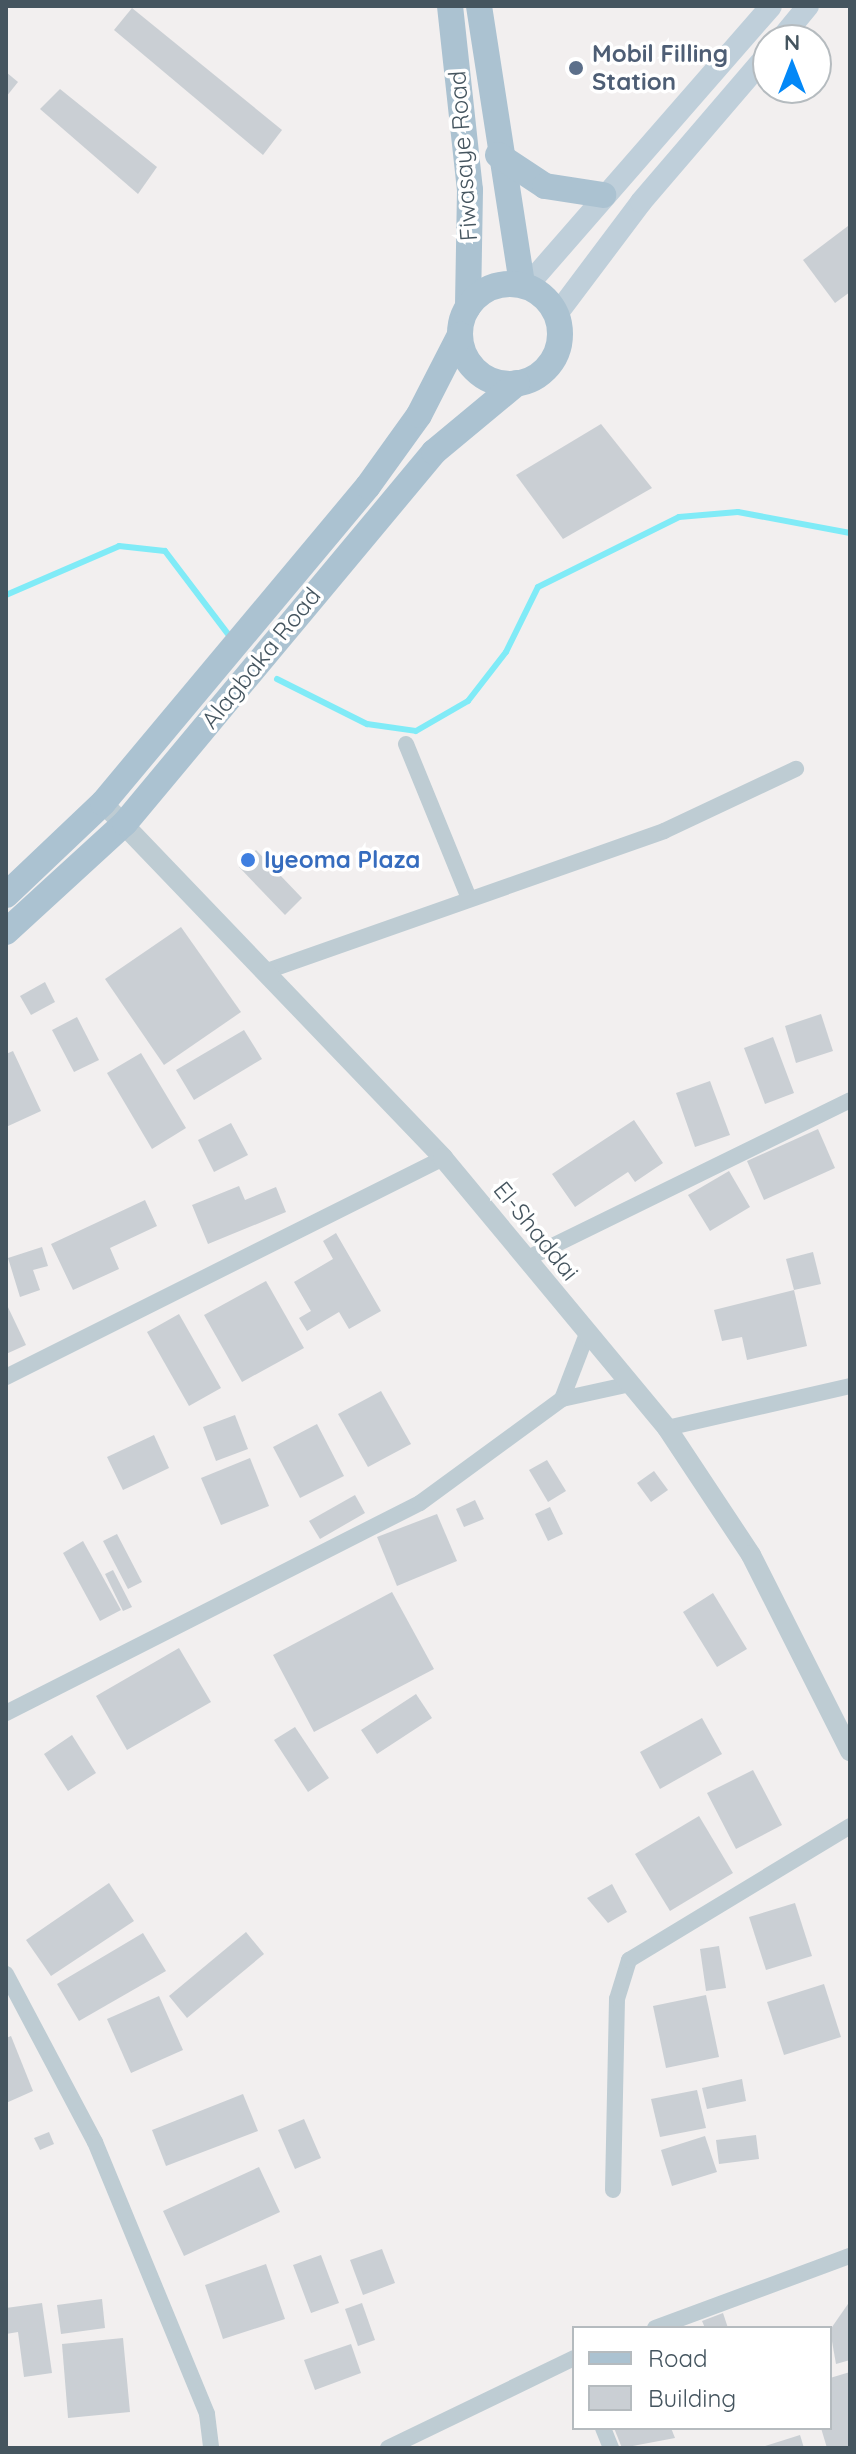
<!DOCTYPE html>
<html>
<head>
<meta charset="utf-8">
<style>
  body { margin:0 }
  #map { position:relative; width:856px; height:2454px; overflow:hidden; background:#f2efef; font-family:Quicksand,sans-serif }
  div>[style] { position:absolute }
  .stream>* { height:6px; margin:-3px; padding:0 3px; transform-origin:3px; border-radius:3px; background:#80ebf7 }
  .building>* { inset:0; background:#cacfd4 }
  .minor>* { height:16px; margin:-8px; padding:0 8px; transform-origin:8px; border-radius:8px; background:#beccd3 }
  .tertiary>* { height:20px; margin:-10px; padding:0 10px; transform-origin:10px; border-radius:10px; background:#beccd3 }
  .secondary>* { height:22px; margin:-11px; padding:0 11px; transform-origin:11px; border-radius:11px; background:#bfcfda }
  .primary>* { height:26px; margin:-13px; padding:0 13px; transform-origin:13px; border-radius:13px; background:#abc2d1 }
  .primary>.ring { margin:-13px; padding:0; box-sizing:content-box; background:none; border:26px solid #abc2d1; border-radius:50% }
  .dots>* { width:22px; height:22px; translate:-50% -50%; box-sizing:border-box; border:4px solid #fff; border-radius:50% }
  span { translate:-50% -50%; white-space:nowrap; text-align:center; line-height:1.15; -webkit-text-stroke:7px #fff; paint-order:stroke }
  .service-label { font-size:24px; color:#4e5e75; font-weight:700 }
  .left { translate:0 -50%; text-align:left }
  .street-label { font-size:24px; color:#45555f }
  .shop-label { font-size:24px; color:#366cbe; font-weight:700 }
  .frame { position:absolute; inset:0; border:8px solid #45555f; pointer-events:none }
  .legend { position:absolute; left:572px; top:2326px; width:260px; height:104px; box-sizing:border-box; background:#fff; border:2px solid #b5bbbf; margin:0; padding:10px 14px; list-style:none; font-size:24px; color:#45555f }
  .legend li { display:flex; align-items:center; gap:16px; height:40px }
  .legend b { width:40px; border:2px solid #b5bbbf }
  .north { position:absolute; left:752px; top:24px; width:80px; height:80px; box-sizing:border-box; background:#fff; border:2px solid #b5bbbf; border-radius:50%; rotate:0deg; font-size:22px; font-weight:700; line-height:32px; text-align:center; color:#45555f }
  .north::after { content:''; display:block; margin:auto; width:28px; height:36px; background:#0388f7; clip-path:polygon(50% 0,100% 100%,50% 72%,0 100%) }
</style>
</head>
<body>
<div id="map">
  <div class="stream">
    <i style="left:6px;top:595px;width:123px;rotate:-23.4deg"></i>
    <i style="left:119px;top:546px;width:46px;rotate:6.2deg"></i>
    <i style="left:165px;top:551px;width:104px;rotate:52.8deg"></i>
    <i style="left:277px;top:679px;width:101px;rotate:26.6deg"></i>
    <i style="left:367px;top:724px;width:49px;rotate:8.1deg"></i>
    <i style="left:416px;top:731px;width:60px;rotate:-30deg"></i>
    <i style="left:468px;top:701px;width:62px;rotate:-52.2deg"></i>
    <i style="left:506px;top:652px;width:72px;rotate:-63.8deg"></i>
    <i style="left:538px;top:587px;width:157px;rotate:-26.4deg"></i>
    <i style="left:679px;top:517px;width:59px;rotate:-4.8deg"></i>
    <i style="left:738px;top:512px;width:114px;rotate:10.6deg"></i>
  </div>
  <div class="building">
    <i style="clip-path:polygon(132px 8px,282px 130px,263px 155px,114px 30px)"></i>
    <i style="clip-path:polygon(6px 72px,18px 82px,6px 97px)"></i>
    <i style="clip-path:polygon(60px 89px,157px 167px,138px 194px,40px 109px)"></i>
    <i style="clip-path:polygon(848px 226px,850px 292px,835px 303px,803px 260px)"></i>
    <i style="clip-path:polygon(601px 424px,652px 488px,563px 539px,516px 475px)"></i>
    <i style="clip-path:polygon(256px 850px,302px 898px,285px 915px,239px 867px)"></i>
    <i style="clip-path:polygon(181px 927px,241px 1012px,164px 1065px,105px 979px)"></i>
    <i style="clip-path:polygon(45px 982px,55px 1002px,31px 1015px,20px 996px)"></i>
    <i style="clip-path:polygon(821px 1014px,833px 1051px,796px 1063px,785px 1026px)"></i>
    <i style="clip-path:polygon(77px 1017px,99px 1060px,74px 1072px,52px 1030px)"></i>
    <i style="clip-path:polygon(244px 1030px,262px 1059px,194px 1100px,176px 1070px)"></i>
    <i style="clip-path:polygon(773px 1037px,794px 1093px,765px 1104px,744px 1048px)"></i>
    <i style="clip-path:polygon(13px 1051px,41px 1111px,6px 1127px,6px 1054px)"></i>
    <i style="clip-path:polygon(141px 1053px,186px 1128px,152px 1149px,107px 1073px)"></i>
    <i style="clip-path:polygon(710px 1081px,730px 1135px,695px 1147px,676px 1093px)"></i>
    <i style="clip-path:polygon(634px 1120px,663px 1163px,635px 1182px,628px 1172px,575px 1207px,552px 1174px)"></i>
    <i style="clip-path:polygon(231px 1123px,248px 1155px,214px 1172px,198px 1140px)"></i>
    <i style="clip-path:polygon(818px 1129px,835px 1168px,764px 1200px,747px 1161px)"></i>
    <i style="clip-path:polygon(729px 1171px,750px 1207px,710px 1231px,688px 1195px)"></i>
    <i style="clip-path:polygon(239px 1186px,245px 1200px,276px 1187px,286px 1212px,208px 1244px,192px 1205px)"></i>
    <i style="clip-path:polygon(145px 1200px,157px 1226px,110px 1248px,119px 1269px,73px 1290px,51px 1244px)"></i>
    <i style="clip-path:polygon(336px 1233px,381px 1311px,349px 1329px,339px 1312px,307px 1331px,299px 1318px,311px 1311px,294px 1282px,333px 1259px,323px 1241px)"></i>
    <i style="clip-path:polygon(42px 1247px,48px 1266px,33px 1270px,40px 1290px,20px 1297px,8px 1258px)"></i>
    <i style="clip-path:polygon(813px 1252px,821px 1284px,794px 1290px,807px 1346px,747px 1360px,742px 1337px,722px 1341px,714px 1310px,794px 1290px,786px 1259px)"></i>
    <i style="clip-path:polygon(266px 1281px,304px 1348px,242px 1382px,204px 1315px)"></i>
    <i style="clip-path:polygon(6px 1303px,26px 1345px,6px 1354px)"></i>
    <i style="clip-path:polygon(179px 1314px,221px 1388px,189px 1406px,147px 1332px)"></i>
    <i style="clip-path:polygon(381px 1391px,411px 1444px,368px 1467px,338px 1414px)"></i>
    <i style="clip-path:polygon(235px 1415px,248px 1449px,216px 1461px,203px 1427px)"></i>
    <i style="clip-path:polygon(317px 1424px,344px 1476px,300px 1498px,273px 1447px)"></i>
    <i style="clip-path:polygon(154px 1435px,169px 1468px,123px 1490px,107px 1457px)"></i>
    <i style="clip-path:polygon(250px 1458px,269px 1506px,221px 1525px,201px 1478px)"></i>
    <i style="clip-path:polygon(547px 1460px,566px 1491px,548px 1502px,529px 1470px)"></i>
    <i style="clip-path:polygon(654px 1471px,668px 1490px,651px 1502px,637px 1483px)"></i>
    <i style="clip-path:polygon(355px 1495px,365px 1513px,320px 1539px,309px 1521px)"></i>
    <i style="clip-path:polygon(475px 1500px,484px 1519px,464px 1527px,456px 1509px)"></i>
    <i style="clip-path:polygon(550px 1507px,563px 1534px,548px 1541px,535px 1514px)"></i>
    <i style="clip-path:polygon(437px 1514px,457px 1561px,397px 1586px,377px 1537px)"></i>
    <i style="clip-path:polygon(117px 1534px,142px 1582px,128px 1589px,103px 1541px)"></i>
    <i style="clip-path:polygon(83px 1541px,121px 1610px,100px 1621px,63px 1553px)"></i>
    <i style="clip-path:polygon(113px 1570px,132px 1607px,123px 1611px,105px 1574px)"></i>
    <i style="clip-path:polygon(392px 1592px,434px 1669px,314px 1732px,273px 1655px)"></i>
    <i style="clip-path:polygon(713px 1593px,747px 1649px,717px 1667px,683px 1612px)"></i>
    <i style="clip-path:polygon(179px 1648px,211px 1702px,127px 1750px,96px 1696px)"></i>
    <i style="clip-path:polygon(416px 1694px,432px 1718px,377px 1754px,361px 1730px)"></i>
    <i style="clip-path:polygon(702px 1718px,722px 1754px,660px 1789px,640px 1752px)"></i>
    <i style="clip-path:polygon(295px 1727px,329px 1778px,308px 1792px,274px 1740px)"></i>
    <i style="clip-path:polygon(72px 1735px,96px 1773px,68px 1791px,44px 1754px)"></i>
    <i style="clip-path:polygon(753px 1770px,782px 1825px,736px 1849px,707px 1793px)"></i>
    <i style="clip-path:polygon(699px 1816px,733px 1873px,670px 1911px,635px 1854px)"></i>
    <i style="clip-path:polygon(109px 1883px,134px 1921px,51px 1976px,26px 1940px)"></i>
    <i style="clip-path:polygon(612px 1884px,627px 1912px,608px 1923px,587px 1898px)"></i>
    <i style="clip-path:polygon(795px 1903px,812px 1956px,766px 1970px,749px 1917px)"></i>
    <i style="clip-path:polygon(246px 1932px,264px 1954px,187px 2018px,169px 1996px)"></i>
    <i style="clip-path:polygon(143px 1933px,166px 1971px,79px 2021px,57px 1984px)"></i>
    <i style="clip-path:polygon(719px 1946px,726px 1988px,706px 1991px,700px 1949px)"></i>
    <i style="clip-path:polygon(824px 1984px,841px 2037px,784px 2055px,767px 2002px)"></i>
    <i style="clip-path:polygon(706px 1995px,719px 2057px,666px 2068px,653px 2006px)"></i>
    <i style="clip-path:polygon(159px 1996px,183px 2050px,131px 2073px,107px 2019px)"></i>
    <i style="clip-path:polygon(11px 2036px,33px 2091px,6px 2103px,6px 2038px)"></i>
    <i style="clip-path:polygon(742px 2079px,746px 2101px,707px 2109px,702px 2088px)"></i>
    <i style="clip-path:polygon(697px 2090px,706px 2128px,660px 2137px,651px 2099px)"></i>
    <i style="clip-path:polygon(243px 2094px,258px 2131px,166px 2166px,152px 2130px)"></i>
    <i style="clip-path:polygon(304px 2119px,321px 2158px,295px 2169px,278px 2130px)"></i>
    <i style="clip-path:polygon(49px 2132px,54px 2144px,40px 2150px,34px 2138px)"></i>
    <i style="clip-path:polygon(756px 2135px,759px 2159px,719px 2164px,716px 2140px)"></i>
    <i style="clip-path:polygon(705px 2136px,717px 2172px,672px 2186px,661px 2150px)"></i>
    <i style="clip-path:polygon(259px 2167px,280px 2212px,184px 2256px,163px 2211px)"></i>
    <i style="clip-path:polygon(382px 2249px,395px 2283px,363px 2295px,350px 2260px)"></i>
    <i style="clip-path:polygon(321px 2255px,339px 2303px,311px 2313px,293px 2265px)"></i>
    <i style="clip-path:polygon(266px 2264px,285px 2319px,223px 2339px,205px 2285px)"></i>
    <i style="clip-path:polygon(102px 2299px,105px 2328px,61px 2334px,57px 2305px)"></i>
    <i style="clip-path:polygon(850px 2301px,850px 2360px,836px 2364px,830px 2330px)"></i>
    <i style="clip-path:polygon(42px 2303px,52px 2373px,24px 2377px,18px 2332px,6px 2334px,6px 2308px)"></i>
    <i style="clip-path:polygon(362px 2303px,375px 2340px,358px 2346px,345px 2309px)"></i>
    <i style="clip-path:polygon(723px 2313px,728px 2328px,705px 2328px,702px 2321px)"></i>
    <i style="clip-path:polygon(123px 2338px,130px 2412px,68px 2418px,62px 2344px)"></i>
    <i style="clip-path:polygon(351px 2344px,361px 2373px,315px 2390px,304px 2360px)"></i>
    <i style="clip-path:polygon(850px 2372px,850px 2448px,827px 2448px,821px 2428px,830px 2428px,830px 2378px)"></i>
    <i style="clip-path:polygon(614px 2428px,671px 2428px,675px 2438px,622px 2448px)"></i>
    <i style="clip-path:polygon(800px 2435px,804px 2448px,762px 2448px,762px 2447px)"></i>
  </div>
  <div class="minor">
    <i style="left:406px;top:744px;width:164px;rotate:67.8deg"></i>
    <i style="left:267px;top:971px;width:421px;rotate:-19.4deg"></i>
    <i style="left:664px;top:831px;width:146px;rotate:-25.2deg"></i>
    <i style="left:526px;top:1259px;width:361px;rotate:-26.1deg"></i>
    <i style="left:6px;top:1377px;width:489px;rotate:-26.6deg"></i>
    <i style="left:562px;top:1399px;width:70px;rotate:-69deg"></i>
    <i style="left:667px;top:1428px;width:188px;rotate:-12.9deg"></i>
    <i style="left:6px;top:1713px;width:464px;rotate:-26.9deg"></i>
    <i style="left:420px;top:1503px;width:176px;rotate:-36.2deg"></i>
    <i style="left:562px;top:1399px;width:70px;rotate:-12.4deg"></i>
    <i style="left:6px;top:1974px;width:190px;rotate:62.1deg"></i>
    <i style="left:95px;top:2142px;width:294px;rotate:67.6deg"></i>
    <i style="left:207px;top:2414px;width:34px;rotate:83deg"></i>
    <i style="left:613px;top:2190px;width:191px;rotate:-88.8deg"></i>
    <i style="left:617px;top:1999px;width:41px;rotate:-72.9deg"></i>
    <i style="left:629px;top:1960px;width:258px;rotate:-31.2deg"></i>
    <i style="left:655px;top:2328px;width:208px;rotate:-20.3deg"></i>
    <i style="left:603px;top:2428px;width:22px;rotate:68deg"></i>
    <i style="left:388px;top:2448px;width:207px;rotate:-25.8deg"></i>
  </div>
  <div class="tertiary">
    <i style="left:103px;top:803px;width:492px;rotate:46.2deg"></i>
    <i style="left:443px;top:1158px;width:351px;rotate:50.3deg"></i>
    <i style="left:667px;top:1428px;width:152px;rotate:56.5deg"></i>
    <i style="left:751px;top:1555px;width:220px;rotate:63.2deg"></i>
  </div>
  <div class="secondary">
    <i style="left:780px;top:40px;width:44px;rotate:-50.5deg"></i>
    <i style="left:527px;top:286px;width:371px;rotate:-48.9deg"></i>
    <i style="left:557px;top:314px;width:140px;rotate:-53.1deg"></i>
    <i style="left:641px;top:202px;width:195px;rotate:-49.4deg"></i>
  </div>
  <div class="primary">
    <i style="left:450px;top:6px;width:185px;rotate:83.8deg"></i>
    <i style="left:470px;top:190px;width:117px;rotate:91deg"></i>
    <i style="left:479px;top:6px;width:282px;rotate:81.2deg"></i>
    <i style="left:498px;top:155px;width:56px;rotate:33.4deg"></i>
    <i style="left:545px;top:186px;width:59px;rotate:8.8deg"></i>
    <i class="ring" style="left:460px;top:284px;width:74px;height:74px"></i>
    <i style="left:6px;top:895px;width:134px;rotate:-43.5deg"></i>
    <i style="left:103px;top:803px;width:413px;rotate:-50.1deg"></i>
    <i style="left:368px;top:486px;width:87px;rotate:-54.3deg"></i>
    <i style="left:419px;top:415px;width:90px;rotate:-62.9deg"></i>
    <i style="left:6px;top:932px;width:161px;rotate:-42.5deg"></i>
    <i style="left:125px;top:823px;width:483px;rotate:-50.2deg"></i>
    <i style="left:434px;top:452px;width:108px;rotate:-39.7deg"></i>
  </div>
  <div class="dots">
    <i style="left:576px;top:68px;background:#5c6f8a"></i>
    <i style="left:248px;top:860px;background:#3f7fe0"></i>
  </div>
  <div class="service-label">
    <span class="left" style="left:592px;top:68px">Mobil Filling<br>Station</span>
  </div>
  <div class="street-label">
    <span style="left:463px;top:156px;rotate:-94deg">Fiwasaye Road</span>
    <span style="left:261px;top:658px;rotate:-51deg">Alagbaka Road</span>
    <span style="left:536px;top:1231px;rotate:51deg">El-Shaddai</span>
  </div>
  <div class="shop-label">
    <span class="left" style="left:264px;top:860px">Iyeoma Plaza</span>
  </div>
  <div class="frame"></div>
  <ul class="legend">
  <li><b style="height:10px;background:#abc2d1"></b>Road</li>
  <li><b style="height:22px;background:#cacfd4"></b>Building</li>
  </ul>
  <div class="north">N</div>
</div>
</body>
</html>
